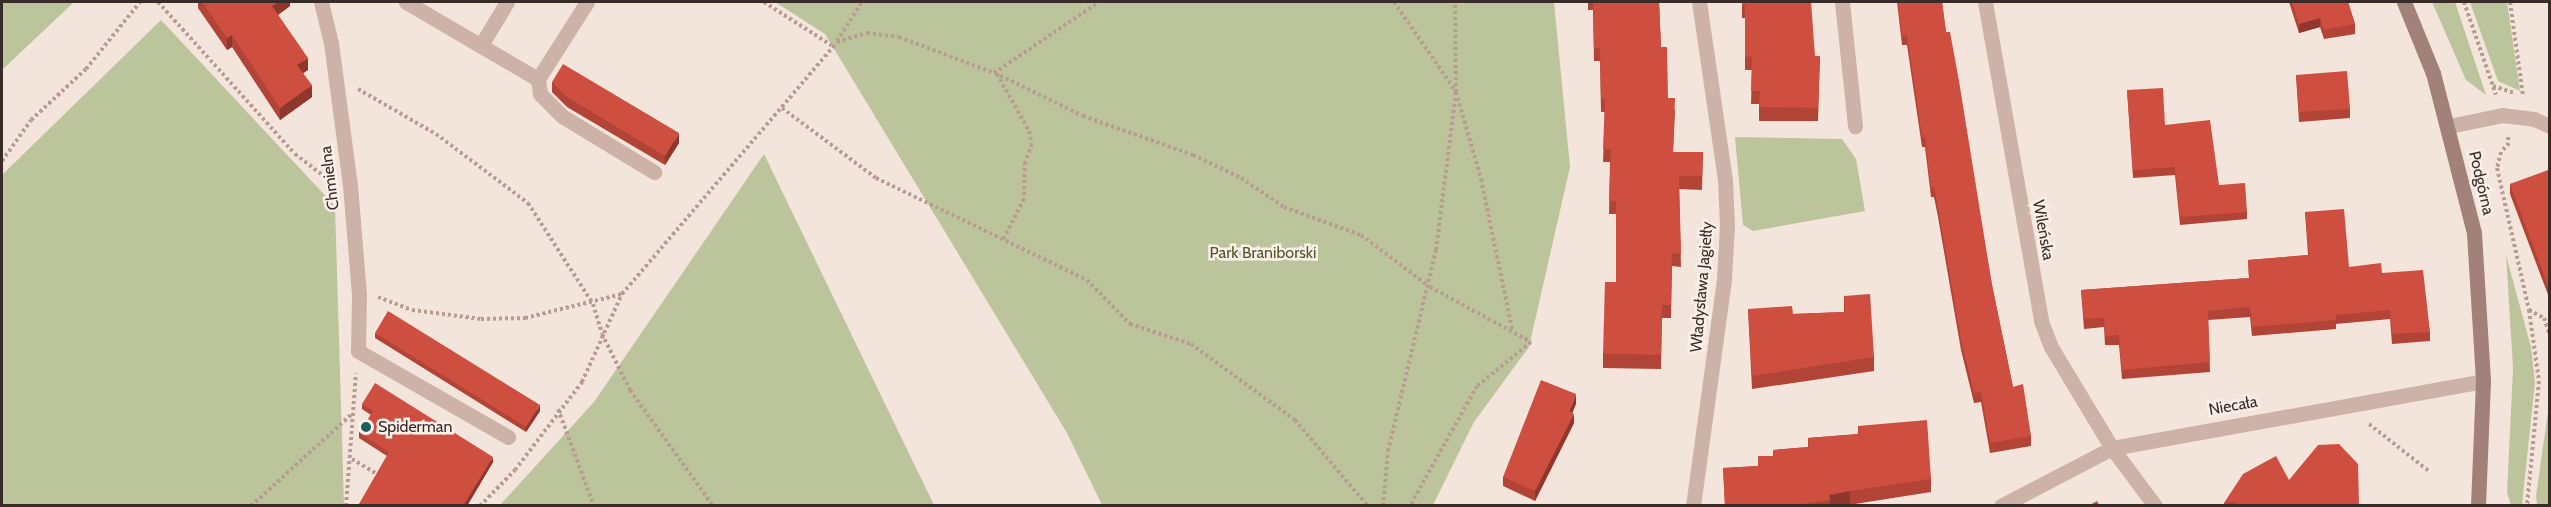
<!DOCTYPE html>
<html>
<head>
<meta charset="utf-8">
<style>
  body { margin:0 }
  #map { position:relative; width:2551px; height:507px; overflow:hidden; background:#f4e5dc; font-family:Cabin,sans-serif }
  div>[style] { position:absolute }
  .green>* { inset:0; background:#bcc49b }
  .path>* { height:4px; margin-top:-2px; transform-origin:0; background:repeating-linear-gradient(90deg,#b99c91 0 3px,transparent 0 6px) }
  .lane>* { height:15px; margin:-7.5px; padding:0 7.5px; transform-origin:7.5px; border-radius:7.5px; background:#cdb3a7 }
  .street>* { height:15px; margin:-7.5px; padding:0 7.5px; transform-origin:7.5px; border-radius:7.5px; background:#cdb3a7 }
  .secondary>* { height:15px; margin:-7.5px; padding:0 7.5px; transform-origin:7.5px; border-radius:7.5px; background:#a18178 }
  .wall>* { inset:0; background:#b14337 }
  .shaded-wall>* { inset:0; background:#90372d }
  .building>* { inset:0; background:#ce4e40 }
  .dots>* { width:16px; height:16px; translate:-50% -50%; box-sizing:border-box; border:3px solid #fbf0e9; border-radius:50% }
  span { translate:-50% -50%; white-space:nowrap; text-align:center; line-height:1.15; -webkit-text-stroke:5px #fbf0e9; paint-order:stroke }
  .street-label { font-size:16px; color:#392b28 }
  .park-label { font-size:16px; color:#4e592a }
  .poi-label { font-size:16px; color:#392b28 }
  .left { translate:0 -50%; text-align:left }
  .frame { position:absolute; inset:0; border:3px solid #392b28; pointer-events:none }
</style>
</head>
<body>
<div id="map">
  <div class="green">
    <i style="clip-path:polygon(2px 2px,74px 2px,2px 70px)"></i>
    <i style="clip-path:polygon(775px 2px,1554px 2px,1570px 167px,1529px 347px,1474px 422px,1433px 505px,1102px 505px,1067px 433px,825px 34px)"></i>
    <i style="clip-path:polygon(2432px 2px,2455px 2px,2486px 95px,2466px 80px)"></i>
    <i style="clip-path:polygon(2470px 2px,2507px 2px,2520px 91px,2498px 81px)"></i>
    <i style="clip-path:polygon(161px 20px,335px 206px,344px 505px,2px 505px,2px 175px)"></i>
    <i style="clip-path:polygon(1735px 137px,1842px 139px,1856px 159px,1865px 211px,1753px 231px,1743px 225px)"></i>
    <i style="clip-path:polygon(764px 154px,934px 505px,500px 505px,594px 402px)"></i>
    <i style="clip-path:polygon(2506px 255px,2531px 347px,2535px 382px,2522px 505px,2511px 505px,2507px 493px,2513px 368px)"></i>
    <i style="clip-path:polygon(2549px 405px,2549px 505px,2537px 505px,2536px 496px)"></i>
  </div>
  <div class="path">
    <i style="left:158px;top:2px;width:205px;rotate:48deg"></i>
    <i style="left:295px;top:154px;width:43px;rotate:37.4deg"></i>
    <i style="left:764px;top:2px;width:80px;rotate:32.7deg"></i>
    <i style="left:1394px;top:2px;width:109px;rotate:55.4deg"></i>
    <i style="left:1456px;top:92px;width:91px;rotate:74deg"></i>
    <i style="left:1481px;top:179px;width:153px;rotate:78.3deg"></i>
    <i style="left:2464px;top:2px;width:98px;rotate:71deg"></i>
    <i style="left:2510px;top:2px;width:95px;rotate:82.1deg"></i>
    <i style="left:837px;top:41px;width:46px;rotate:-57.3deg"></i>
    <i style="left:995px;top:73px;width:98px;rotate:26deg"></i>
    <i style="left:1083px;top:116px;width:117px;rotate:19.5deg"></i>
    <i style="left:1193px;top:155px;width:53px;rotate:25.6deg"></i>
    <i style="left:1241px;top:178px;width:52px;rotate:34deg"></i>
    <i style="left:1284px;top:207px;width:82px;rotate:20deg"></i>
    <i style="left:1361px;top:235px;width:86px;rotate:37deg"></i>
    <i style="left:1430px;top:287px;width:115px;rotate:28.6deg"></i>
    <i style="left:1531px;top:342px;width:70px;rotate:140.8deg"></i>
    <i style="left:1477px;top:386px;width:137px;rotate:119.2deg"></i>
    <i style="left:997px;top:74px;width:65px;rotate:60.7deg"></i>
    <i style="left:1029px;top:131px;width:13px;rotate:77deg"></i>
    <i style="left:1032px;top:144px;width:19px;rotate:111deg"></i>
    <i style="left:1025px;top:162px;width:37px;rotate:92deg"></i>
    <i style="left:1024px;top:199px;width:46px;rotate:117.1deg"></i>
    <i style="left:2493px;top:86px;width:22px;rotate:18deg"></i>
    <i style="left:358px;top:89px;width:90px;rotate:30deg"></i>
    <i style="left:436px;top:134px;width:115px;rotate:36.9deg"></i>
    <i style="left:528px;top:203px;width:120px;rotate:57.2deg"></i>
    <i style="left:593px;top:304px;width:31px;rotate:73deg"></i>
    <i style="left:602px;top:334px;width:63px;rotate:63.4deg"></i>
    <i style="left:630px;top:390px;width:143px;rotate:54.4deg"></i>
    <i style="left:782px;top:108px;width:117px;rotate:36.7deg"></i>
    <i style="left:876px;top:178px;width:234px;rotate:25.8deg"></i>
    <i style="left:1087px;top:280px;width:62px;rotate:45.7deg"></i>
    <i style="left:1130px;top:324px;width:64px;rotate:18.2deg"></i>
    <i style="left:1191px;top:344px;width:129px;rotate:36.2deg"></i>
    <i style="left:1295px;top:420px;width:113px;rotate:49.7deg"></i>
    <i style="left:2508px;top:137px;width:6px;rotate:81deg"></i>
    <i style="left:2509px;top:143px;width:12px;rotate:132deg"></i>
    <i style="left:2501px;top:152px;width:16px;rotate:104deg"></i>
    <i style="left:2497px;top:168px;width:146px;rotate:77.3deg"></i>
    <i style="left:2529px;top:310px;width:72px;rotate:82deg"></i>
    <i style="left:2539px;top:381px;width:126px;rotate:95.5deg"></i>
    <i style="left:2px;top:161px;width:50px;rotate:-54.7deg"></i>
    <i style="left:31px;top:120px;width:75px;rotate:-42.8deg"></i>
    <i style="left:86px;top:69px;width:86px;rotate:-51.1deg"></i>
    <i style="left:378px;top:297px;width:36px;rotate:21deg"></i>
    <i style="left:412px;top:310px;width:70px;rotate:7.4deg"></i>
    <i style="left:481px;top:319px;width:44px;rotate:-1.3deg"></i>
    <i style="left:525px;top:318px;width:100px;rotate:-13.9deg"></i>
    <i style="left:622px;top:294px;width:331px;rotate:-49.5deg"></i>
    <i style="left:837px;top:42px;width:31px;rotate:-17deg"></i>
    <i style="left:867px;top:33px;width:32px;rotate:7deg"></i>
    <i style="left:899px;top:37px;width:102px;rotate:20.8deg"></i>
    <i style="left:994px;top:73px;width:127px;rotate:-34.1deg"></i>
    <i style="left:2529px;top:310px;width:17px;rotate:28deg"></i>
    <i style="left:2544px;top:318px;width:18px;rotate:71deg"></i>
    <i style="left:558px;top:409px;width:103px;rotate:69.6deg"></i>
    <i style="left:2369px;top:424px;width:78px;rotate:38.2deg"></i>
    <i style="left:352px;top:459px;width:33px;rotate:31deg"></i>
    <i style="left:251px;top:506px;width:138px;rotate:-42.4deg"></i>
    <i style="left:346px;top:506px;width:133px;rotate:-85.7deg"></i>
    <i style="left:480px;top:506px;width:50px;rotate:-45.8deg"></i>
    <i style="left:515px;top:470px;width:111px;rotate:-52.7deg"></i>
    <i style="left:582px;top:382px;width:97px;rotate:-65.6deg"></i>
    <i style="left:1383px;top:506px;width:55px;rotate:-84.8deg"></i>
    <i style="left:1388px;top:451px;width:207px;rotate:-76.6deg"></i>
    <i style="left:1436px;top:250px;width:159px;rotate:-82.8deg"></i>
    <i style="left:1456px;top:92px;width:90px;rotate:-90.6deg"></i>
  </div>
  <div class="lane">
    <i style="left:406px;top:2px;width:153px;rotate:30.3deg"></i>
    <i style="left:538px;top:79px;width:91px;rotate:-57.5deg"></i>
    <i style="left:1842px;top:2px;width:125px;rotate:84deg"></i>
    <i style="left:481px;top:45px;width:50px;rotate:-58.8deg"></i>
    <i style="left:538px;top:79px;width:15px;rotate:82deg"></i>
    <i style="left:540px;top:94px;width:31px;rotate:45deg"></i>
    <i style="left:562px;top:116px;width:108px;rotate:31.3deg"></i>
    <i style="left:358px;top:351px;width:173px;rotate:29.8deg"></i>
  </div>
  <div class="street">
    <i style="left:321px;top:2px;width:42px;rotate:76.3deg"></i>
    <i style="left:331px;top:43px;width:143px;rotate:82.4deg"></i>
    <i style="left:350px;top:185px;width:110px;rotate:85.3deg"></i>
    <i style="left:359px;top:295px;width:56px;rotate:91deg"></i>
    <i style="left:1985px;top:2px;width:324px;rotate:80deg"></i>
    <i style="left:2041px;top:321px;width:28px;rotate:69deg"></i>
    <i style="left:2051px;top:347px;width:118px;rotate:58.9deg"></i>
    <i style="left:2112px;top:448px;width:72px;rotate:53.4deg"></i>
    <i style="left:2449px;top:126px;width:54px;rotate:-11.7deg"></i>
    <i style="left:2502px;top:115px;width:32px;rotate:7deg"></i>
    <i style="left:2534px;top:119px;width:17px;rotate:24deg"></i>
    <i style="left:1693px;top:506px;width:229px;rotate:-82.2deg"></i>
    <i style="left:1724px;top:279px;width:53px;rotate:-86.8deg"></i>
    <i style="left:1727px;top:226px;width:46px;rotate:-92.5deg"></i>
    <i style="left:1725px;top:180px;width:180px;rotate:-98.3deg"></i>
    <i style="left:2001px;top:506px;width:125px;rotate:-27.6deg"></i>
    <i style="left:2112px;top:448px;width:377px;rotate:-10.2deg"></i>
  </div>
  <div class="secondary">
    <i style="left:2404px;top:2px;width:77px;rotate:67.8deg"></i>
    <i style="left:2433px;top:73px;width:165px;rotate:75.6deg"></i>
    <i style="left:2474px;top:233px;width:148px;rotate:86.5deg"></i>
    <i style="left:2483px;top:381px;width:125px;rotate:92.3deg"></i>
  </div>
  <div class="wall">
    <i style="clip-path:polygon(198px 2px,290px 2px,290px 6px,278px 15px,308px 70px,303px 73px,312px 97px,280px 120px,232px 47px,227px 50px,198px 8px)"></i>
    <i style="clip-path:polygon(1588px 2px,1659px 2px,1661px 47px,1668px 98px,1675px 111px,1673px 152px,1703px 152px,1702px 190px,1679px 189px,1681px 267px,1672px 266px,1671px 318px,1662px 318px,1661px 369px,1603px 368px,1603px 354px,1616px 282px,1616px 214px,1609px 214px,1610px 162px,1603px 162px,1605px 112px,1601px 112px,1600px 61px,1594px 61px,1593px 10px,1588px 10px)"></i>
    <i style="clip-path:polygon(1742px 2px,1815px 56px,1820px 56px,1818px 121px,1759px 121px,1759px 104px,1751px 104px,1752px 70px,1745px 70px,1745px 18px,1742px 18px)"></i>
    <i style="clip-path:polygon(1897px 2px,1942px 2px,1946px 32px,1992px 285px,2013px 387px,2031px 436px,2031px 446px,1990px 453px,1981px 402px,1974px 403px,1961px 350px,1938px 217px,1934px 197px,1931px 197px,1925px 147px,1922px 147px,1907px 45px,1902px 45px)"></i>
    <i style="clip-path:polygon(2289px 2px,2348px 2px,2355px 24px,2355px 34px,2324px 39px,2320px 27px,2299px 33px)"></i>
    <i style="clip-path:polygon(2296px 75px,2350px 109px,2350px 118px,2299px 122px)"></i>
    <i style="clip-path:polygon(552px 82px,679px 143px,665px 165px,567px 107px,552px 92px)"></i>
    <i style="clip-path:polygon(2127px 90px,2165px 125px,2219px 185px,2247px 212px,2247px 219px,2180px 225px,2175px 175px,2133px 178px)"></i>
    <i style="clip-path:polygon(2550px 172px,2550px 300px,2510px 194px,2510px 184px)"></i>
    <i style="clip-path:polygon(2305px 212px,2349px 267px,2382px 273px,2430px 332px,2430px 341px,2392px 344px,2390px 319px,2336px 324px,2336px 329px,2252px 336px,2250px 317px,2208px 320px,2210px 372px,2122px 379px,2119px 345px,2105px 345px,2104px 327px,2084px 329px,2081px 290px,2249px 278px,2248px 260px,2308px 255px)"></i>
    <i style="clip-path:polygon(1844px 296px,1874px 357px,1874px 371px,1752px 389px,1748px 309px,1793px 314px,1844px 312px)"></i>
    <i style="clip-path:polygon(375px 333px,540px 411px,526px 432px,375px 338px)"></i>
    <i style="clip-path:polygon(362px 404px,493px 462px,467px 506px,358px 506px,387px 456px,359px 438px,359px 433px,371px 415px,362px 409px)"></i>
    <i style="clip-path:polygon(1576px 404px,1572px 413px,1574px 423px,1535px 501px,1503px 486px,1503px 477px)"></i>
    <i style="clip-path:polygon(1858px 426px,1931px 479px,1931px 492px,1842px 506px,1725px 506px,1723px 468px,1758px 466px,1773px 456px,1773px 450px,1808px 447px,1808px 438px,1858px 434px)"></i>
    <i style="clip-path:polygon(2289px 480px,2359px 506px,2224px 506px,2224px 503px)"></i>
  </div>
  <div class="shaded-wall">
    <i style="clip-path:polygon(279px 2px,290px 2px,290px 6px,272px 19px,272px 6px)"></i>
    <i style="clip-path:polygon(2320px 18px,2320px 27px,2299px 33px,2299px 24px)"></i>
    <i style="clip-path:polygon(232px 35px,232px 47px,227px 50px,227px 38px)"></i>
    <i style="clip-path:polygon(308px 58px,308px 70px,297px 77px,297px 65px)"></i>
    <i style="clip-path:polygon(312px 85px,312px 97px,280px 120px,280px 108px)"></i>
    <i style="clip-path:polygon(679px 133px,679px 143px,665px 165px,665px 156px)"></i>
    <i style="clip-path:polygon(1576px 394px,1576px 404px,1569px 421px,1569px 411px)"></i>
    <i style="clip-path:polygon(540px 405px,540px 411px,526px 432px,526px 427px)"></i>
    <i style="clip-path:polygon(1574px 414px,1574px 423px,1535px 501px,1535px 491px)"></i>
    <i style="clip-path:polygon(493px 457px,493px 462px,467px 506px,463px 506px)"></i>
    <i style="clip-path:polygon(1850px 491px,1850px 504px,1842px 506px,1830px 506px,1829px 495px)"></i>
  </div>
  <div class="building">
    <i style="clip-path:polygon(202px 2px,279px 2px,272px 6px,308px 58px,297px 65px,312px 85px,280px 108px,232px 35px,227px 38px)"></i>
    <i style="clip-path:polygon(1593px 2px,1659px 2px,1661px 47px,1667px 47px,1668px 98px,1675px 98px,1673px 152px,1703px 152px,1702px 176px,1679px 176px,1681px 254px,1672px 253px,1671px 305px,1662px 305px,1661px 355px,1603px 354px,1605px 282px,1616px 282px,1616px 201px,1609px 201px,1611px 149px,1603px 149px,1605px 99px,1601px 99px,1600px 48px,1594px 48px)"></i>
    <i style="clip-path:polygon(1742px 2px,1811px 2px,1815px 56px,1820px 56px,1818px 108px,1759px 107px,1760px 91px,1751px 91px,1752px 56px,1745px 57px,1745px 5px,1742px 5px)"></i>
    <i style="clip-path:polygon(1898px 2px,1942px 2px,1946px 32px,1950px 32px,1959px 81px,1992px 285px,2013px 387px,2023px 384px,2031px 436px,1990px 443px,1981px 392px,1974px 393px,1961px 340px,1938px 207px,1934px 187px,1931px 188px,1925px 137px,1922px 137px,1907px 35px,1902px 36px)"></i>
    <i style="clip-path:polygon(2292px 2px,2348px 2px,2355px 24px,2324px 30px,2320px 18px,2299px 24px)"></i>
    <i style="clip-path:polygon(563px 64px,679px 133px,665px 156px,567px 97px,552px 82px)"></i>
    <i style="clip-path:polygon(2347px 71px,2350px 109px,2299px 112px,2296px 75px)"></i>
    <i style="clip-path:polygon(2163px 88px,2165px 125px,2210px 120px,2219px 185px,2245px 183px,2247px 212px,2180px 217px,2175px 167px,2133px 170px,2127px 90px)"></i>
    <i style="clip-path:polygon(2548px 170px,2550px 172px,2550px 291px,2510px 184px)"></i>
    <i style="clip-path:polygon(2344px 209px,2349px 267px,2381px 263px,2382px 273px,2423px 270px,2430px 332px,2392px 334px,2390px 310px,2336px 315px,2336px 320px,2252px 327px,2250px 307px,2208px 311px,2210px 362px,2122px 370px,2119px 335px,2105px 336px,2104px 318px,2084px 319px,2081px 290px,2249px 278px,2248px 260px,2309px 255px,2305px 212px)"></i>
    <i style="clip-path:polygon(1870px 294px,1874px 357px,1752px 376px,1748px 309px,1792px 306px,1793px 314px,1845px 312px,1844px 296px)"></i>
    <i style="clip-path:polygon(388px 311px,540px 405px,526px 427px,375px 333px)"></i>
    <i style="clip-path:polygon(1541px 380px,1576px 394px,1569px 411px,1574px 414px,1535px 491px,1503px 477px)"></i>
    <i style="clip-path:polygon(375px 383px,493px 457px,463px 506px,358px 506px,389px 452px,359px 433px,373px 411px,362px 404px)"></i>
    <i style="clip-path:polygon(1927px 420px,1931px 479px,1850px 491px,1829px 495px,1830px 500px,1789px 506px,1725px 506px,1723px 468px,1758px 466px,1758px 456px,1774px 456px,1773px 450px,1809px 447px,1808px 438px,1859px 434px,1858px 426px)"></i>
    <i style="clip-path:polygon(2339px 444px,2358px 464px,2359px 506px,2236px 506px,2236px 502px,2224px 503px,2243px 474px,2276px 456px,2289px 480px,2318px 445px)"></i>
    <i style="clip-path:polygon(2097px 501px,2100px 506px,2088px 506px)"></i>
  </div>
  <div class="dots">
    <i style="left:366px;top:427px;background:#1a5e58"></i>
  </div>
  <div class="street-label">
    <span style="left:330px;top:178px;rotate:-97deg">Chmielna</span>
    <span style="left:2481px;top:183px;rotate:77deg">Podgórna</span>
    <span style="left:2043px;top:230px;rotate:80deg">Wileńska</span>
    <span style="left:1702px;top:287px;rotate:-85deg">Władysława Jagiełły</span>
    <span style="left:2233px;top:406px;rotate:-10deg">Niecała</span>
  </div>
  <div class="park-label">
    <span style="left:1263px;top:253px">Park Braniborski</span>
  </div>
  <div class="poi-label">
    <span class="left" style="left:378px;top:427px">Spiderman</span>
  </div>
  <div class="frame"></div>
</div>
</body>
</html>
